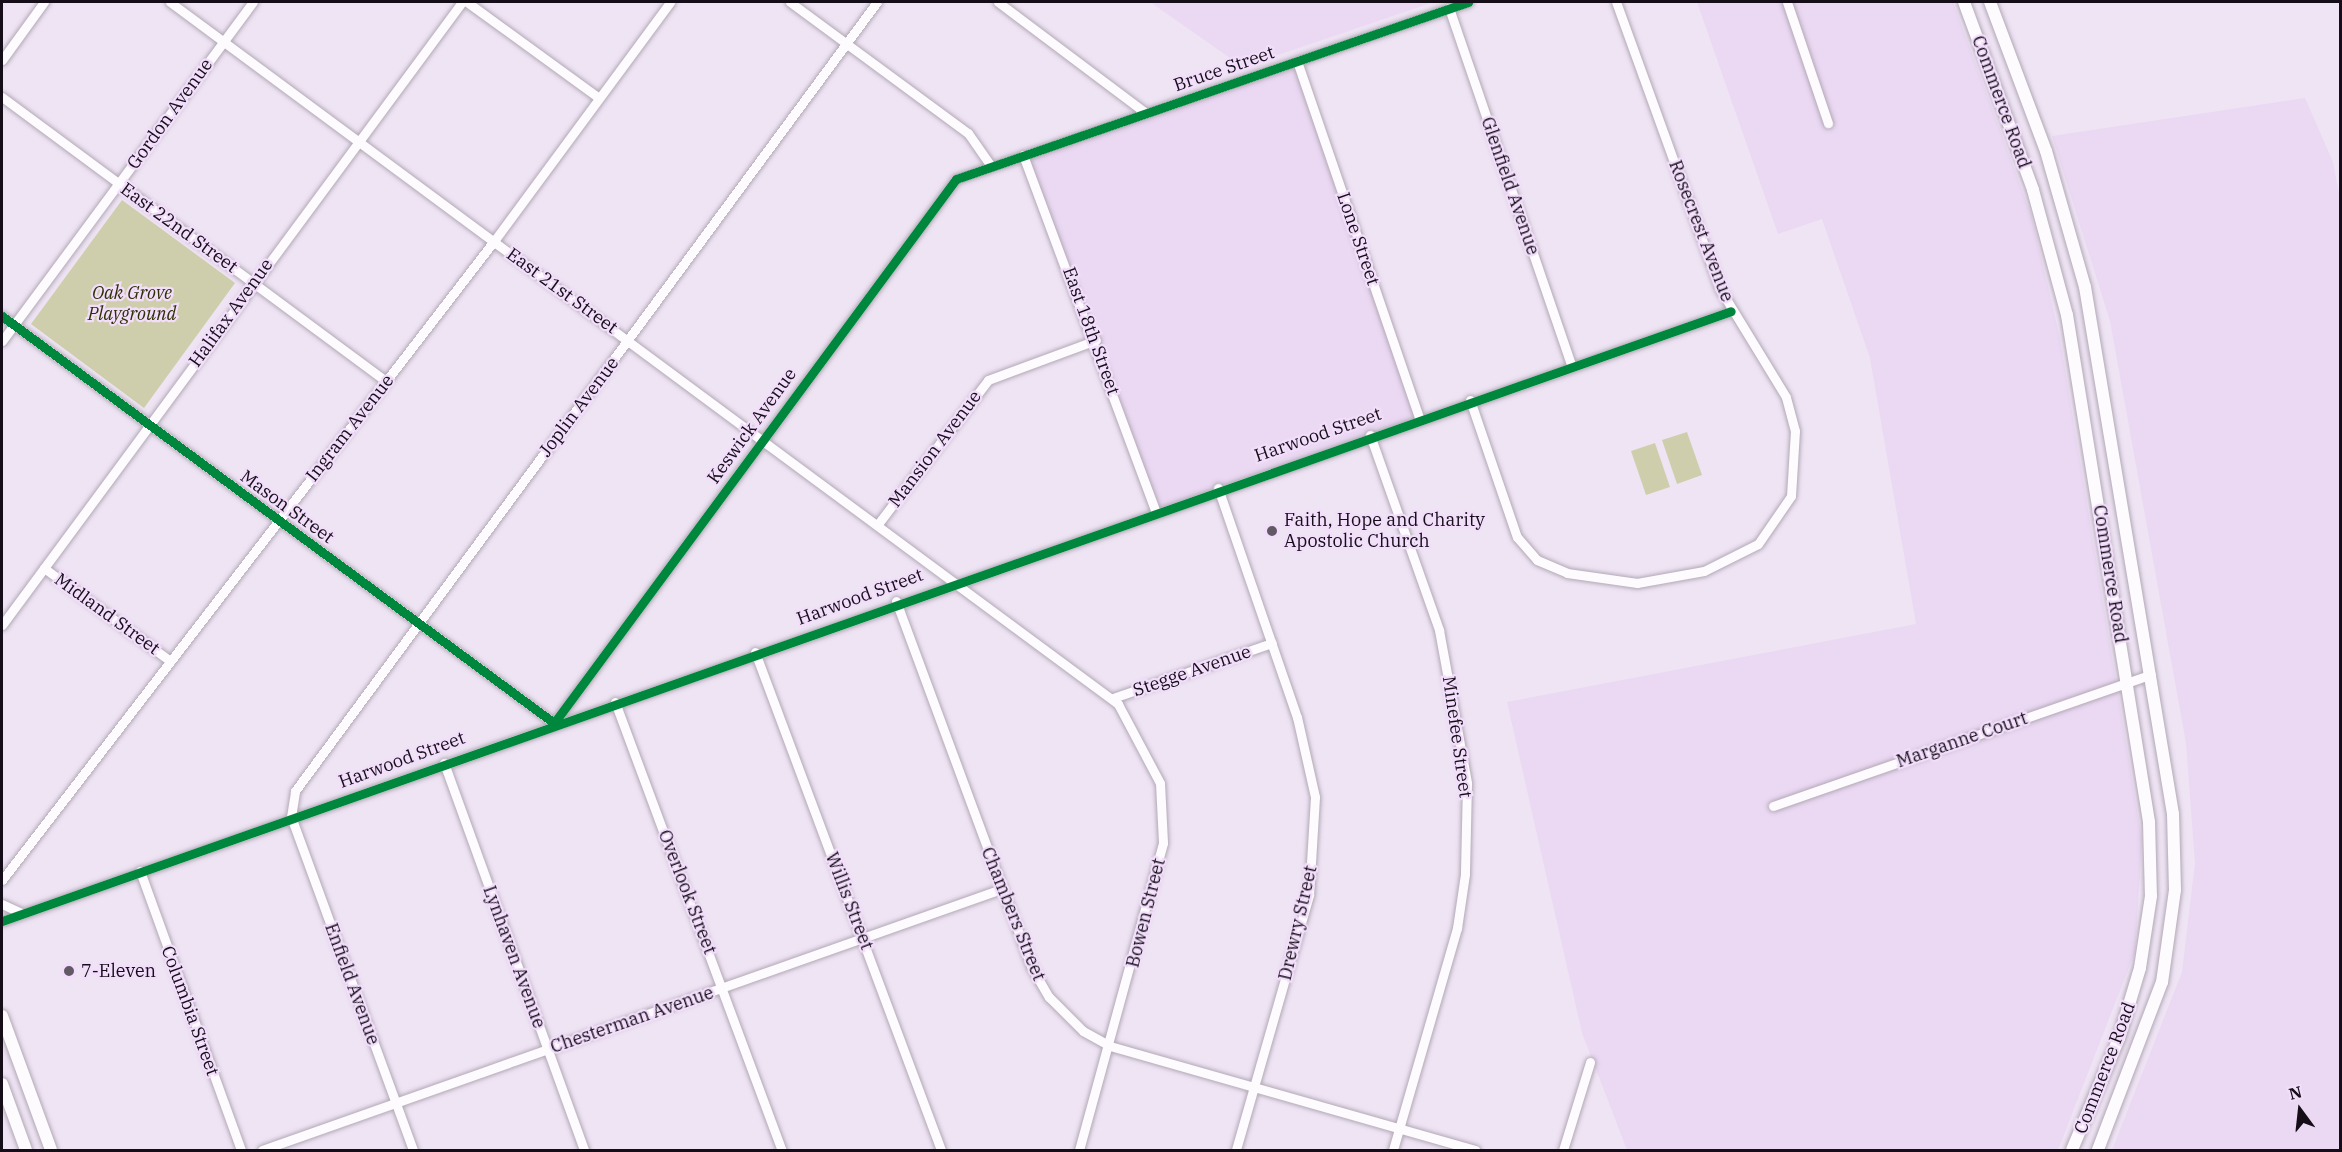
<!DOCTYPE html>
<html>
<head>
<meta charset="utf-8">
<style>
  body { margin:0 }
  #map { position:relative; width:2342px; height:1152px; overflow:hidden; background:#efe4f4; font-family:"IBM Plex Serif",serif }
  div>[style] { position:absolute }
  .built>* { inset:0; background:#ebd8f3 }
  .green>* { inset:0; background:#cfceac }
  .roads { filter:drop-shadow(0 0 2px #b2a9b6) drop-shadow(0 0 2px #b2a9b6) }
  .minor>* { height:9px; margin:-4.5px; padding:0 4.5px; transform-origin:4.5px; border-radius:4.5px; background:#fdfbfd }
  .major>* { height:12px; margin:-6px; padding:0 6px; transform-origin:6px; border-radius:6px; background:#fdfbfd }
  .cycleway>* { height:9px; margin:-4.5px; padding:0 4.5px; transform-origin:4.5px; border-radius:4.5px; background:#00873e }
  .dots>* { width:16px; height:16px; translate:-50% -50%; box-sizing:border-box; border:3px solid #f2ddfb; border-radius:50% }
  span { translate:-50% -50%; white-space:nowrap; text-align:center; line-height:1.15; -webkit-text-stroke:4.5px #f2ddfb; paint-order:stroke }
  .street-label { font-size:18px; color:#150e18 }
  .park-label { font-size:18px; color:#2d3002; font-style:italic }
  .poi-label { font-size:18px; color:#150e18 }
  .left { translate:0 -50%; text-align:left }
  .frame { position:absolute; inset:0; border:3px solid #150e18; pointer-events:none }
  .north { position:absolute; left:2270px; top:1080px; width:60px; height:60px; -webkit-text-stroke:4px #f2ddfb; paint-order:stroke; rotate:345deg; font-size:16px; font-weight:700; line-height:24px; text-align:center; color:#150e18 }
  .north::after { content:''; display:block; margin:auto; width:21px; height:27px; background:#150e18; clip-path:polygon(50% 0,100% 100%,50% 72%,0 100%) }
</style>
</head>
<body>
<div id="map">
  <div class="built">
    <i style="clip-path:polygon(1150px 2px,1434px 2px,1243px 67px)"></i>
    <i style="clip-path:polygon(1697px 2px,1953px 2px,2031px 214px,2060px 338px,2142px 840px,2135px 952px,2058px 1150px,1627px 1150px,1582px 1033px,1507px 702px,1916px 624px,1870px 358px,1822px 219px,1778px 234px)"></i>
    <i style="clip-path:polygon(1297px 61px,1419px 418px,1155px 510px,1026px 154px)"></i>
    <i style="clip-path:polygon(2305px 98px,2333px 162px,2340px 200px,2340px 1150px,2112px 1150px,2182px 972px,2195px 863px,2186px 743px,2110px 321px,2052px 136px)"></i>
  </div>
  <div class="green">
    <i style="clip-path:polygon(122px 200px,235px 283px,144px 408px,31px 324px)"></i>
    <i style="clip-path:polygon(1687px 432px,1702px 475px,1677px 484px,1662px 440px)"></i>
    <i style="clip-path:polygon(1655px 443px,1670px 487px,1646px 495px,1631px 451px)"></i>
  </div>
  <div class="roads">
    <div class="minor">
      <i style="left:170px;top:2px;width:1180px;rotate:36.52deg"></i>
      <i style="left:1118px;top:704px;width:89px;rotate:62deg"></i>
      <i style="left:1160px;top:783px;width:60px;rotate:87.1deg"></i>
      <i style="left:1163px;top:843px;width:318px;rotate:105.3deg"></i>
      <i style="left:467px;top:2px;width:163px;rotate:36deg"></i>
      <i style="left:790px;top:2px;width:221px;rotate:36.4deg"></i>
      <i style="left:968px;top:133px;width:40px;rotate:55.1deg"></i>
      <i style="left:998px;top:2px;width:185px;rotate:36.9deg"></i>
      <i style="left:1787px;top:2px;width:128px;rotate:71.3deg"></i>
      <i style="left:1449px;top:8px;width:377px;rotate:71.1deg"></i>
      <i style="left:2px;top:60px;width:72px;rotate:-54.1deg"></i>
      <i style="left:1297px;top:61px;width:377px;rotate:71.1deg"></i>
      <i style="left:2px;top:97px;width:478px;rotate:36.5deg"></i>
      <i style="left:1023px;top:155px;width:379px;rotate:69.6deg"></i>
      <i style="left:2px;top:316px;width:686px;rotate:36.4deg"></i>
      <i style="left:554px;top:723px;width:676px;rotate:-53.54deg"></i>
      <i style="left:956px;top:179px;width:542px;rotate:-19.07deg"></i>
      <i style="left:2px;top:341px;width:422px;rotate:-53.5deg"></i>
      <i style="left:1470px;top:400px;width:145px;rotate:71.1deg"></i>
      <i style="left:1517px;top:537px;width:30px;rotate:49deg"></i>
      <i style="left:1537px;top:560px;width:33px;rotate:23deg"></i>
      <i style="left:1567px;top:573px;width:71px;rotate:8.1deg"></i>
      <i style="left:1637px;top:583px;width:68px;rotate:-10.2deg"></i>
      <i style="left:1704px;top:571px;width:60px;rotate:-26.6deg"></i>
      <i style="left:1758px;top:544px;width:58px;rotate:-55.5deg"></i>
      <i style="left:1791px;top:496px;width:65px;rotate:-86.5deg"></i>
      <i style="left:1795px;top:431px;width:35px;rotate:-105deg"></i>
      <i style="left:1786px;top:397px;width:127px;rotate:-121.4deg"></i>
      <i style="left:1720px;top:289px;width:305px;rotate:-109.9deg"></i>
      <i style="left:1370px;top:435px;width:207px;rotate:70.5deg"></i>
      <i style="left:1439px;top:630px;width:156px;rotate:79.6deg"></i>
      <i style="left:1467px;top:783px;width:91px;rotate:91.3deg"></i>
      <i style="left:1465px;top:874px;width:55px;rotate:98.4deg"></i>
      <i style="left:1457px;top:928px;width:231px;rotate:106.1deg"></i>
      <i style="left:1218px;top:488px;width:242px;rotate:71deg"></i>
      <i style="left:1297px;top:717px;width:82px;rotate:77.3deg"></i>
      <i style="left:1315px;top:797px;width:98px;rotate:93.5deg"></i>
      <i style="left:1309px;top:895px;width:265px;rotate:106deg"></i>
      <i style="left:878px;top:524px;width:181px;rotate:-52.6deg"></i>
      <i style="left:988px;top:380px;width:115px;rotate:-20.3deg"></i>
      <i style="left:44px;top:568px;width:157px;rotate:36.4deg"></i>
      <i style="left:896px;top:601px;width:391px;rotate:69.7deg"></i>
      <i style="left:1032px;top:968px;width:34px;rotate:60deg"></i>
      <i style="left:1049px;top:997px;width:48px;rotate:45deg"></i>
      <i style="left:1083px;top:1031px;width:31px;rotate:29deg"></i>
      <i style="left:1110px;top:1046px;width:380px;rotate:15.9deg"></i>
      <i style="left:2px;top:625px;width:774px;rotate:-53.56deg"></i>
      <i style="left:755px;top:652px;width:532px;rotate:69.52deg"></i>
      <i style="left:1113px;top:698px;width:168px;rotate:-19.1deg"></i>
      <i style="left:615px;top:702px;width:478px;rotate:69.6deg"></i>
      <i style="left:444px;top:763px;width:412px;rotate:70.1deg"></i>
      <i style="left:1773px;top:806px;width:400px;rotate:-19.2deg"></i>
      <i style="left:140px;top:871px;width:297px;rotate:70.1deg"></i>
      <i style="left:2px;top:880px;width:806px;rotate:-52.41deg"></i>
      <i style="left:494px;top:241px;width:297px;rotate:-53.6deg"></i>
      <i style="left:2px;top:904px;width:21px;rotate:25deg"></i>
      <i style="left:2px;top:921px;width:1833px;rotate:-19.43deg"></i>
      <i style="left:262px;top:1150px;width:784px;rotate:-19.45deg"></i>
      <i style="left:413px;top:1150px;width:355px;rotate:-110.1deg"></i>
      <i style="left:291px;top:817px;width:26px;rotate:-81deg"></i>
      <i style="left:295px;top:791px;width:980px;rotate:-53.59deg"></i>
      <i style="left:1563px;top:1150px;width:92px;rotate:-72.9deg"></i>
    </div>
    <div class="major">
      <i style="left:1964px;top:2px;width:200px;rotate:69.8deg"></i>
      <i style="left:2033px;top:190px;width:130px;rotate:74.8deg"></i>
      <i style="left:2067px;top:315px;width:514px;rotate:80.81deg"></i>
      <i style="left:2149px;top:822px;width:74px;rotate:88.5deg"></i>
      <i style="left:2151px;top:896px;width:73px;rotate:98.7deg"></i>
      <i style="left:2140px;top:968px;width:73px;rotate:106.7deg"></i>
      <i style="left:2119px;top:1038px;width:121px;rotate:112.8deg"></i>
      <i style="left:1990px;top:2px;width:159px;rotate:69.4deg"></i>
      <i style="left:2046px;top:151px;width:141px;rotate:74deg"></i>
      <i style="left:2085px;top:287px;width:534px;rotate:80.52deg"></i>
      <i style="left:2173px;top:814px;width:76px;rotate:88.5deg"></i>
      <i style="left:2175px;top:890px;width:93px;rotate:98deg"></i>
      <i style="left:2162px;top:982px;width:180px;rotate:110.9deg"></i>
      <i style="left:2px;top:1016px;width:143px;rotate:69.9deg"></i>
      <i style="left:2px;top:1084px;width:70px;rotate:70deg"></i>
    </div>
  </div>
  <div class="cycleway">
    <i style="left:2px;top:316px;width:686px;rotate:36.4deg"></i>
    <i style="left:554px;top:723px;width:676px;rotate:-53.54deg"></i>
    <i style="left:956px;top:179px;width:542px;rotate:-19.07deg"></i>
    <i style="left:2px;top:921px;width:1833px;rotate:-19.43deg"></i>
  </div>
  <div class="dots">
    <i style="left:1272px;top:531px;background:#615965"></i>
    <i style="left:69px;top:971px;background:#615965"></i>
  </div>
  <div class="street-label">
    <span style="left:1224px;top:69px;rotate:-19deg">Bruce Street</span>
    <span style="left:2001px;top:102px;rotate:70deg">Commerce Road</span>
    <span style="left:170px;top:114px;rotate:-54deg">Gordon Avenue</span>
    <span style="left:1510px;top:186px;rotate:71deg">Glenfield Avenue</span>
    <span style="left:179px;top:228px;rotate:36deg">East 22nd Street</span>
    <span style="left:1701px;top:231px;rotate:69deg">Rosecrest Avenue</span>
    <span style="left:1358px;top:239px;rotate:71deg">Lone Street</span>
    <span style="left:562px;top:291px;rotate:36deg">East 21st Street</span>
    <span style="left:231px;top:313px;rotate:-54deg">Halifax Avenue</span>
    <span style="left:1091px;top:331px;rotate:70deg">East 18th Street</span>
    <span style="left:579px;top:407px;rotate:-53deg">Joplin Avenue</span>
    <span style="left:752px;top:426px;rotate:-54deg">Keswick Avenue</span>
    <span style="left:350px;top:428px;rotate:-52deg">Ingram Avenue</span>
    <span style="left:1318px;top:435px;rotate:-19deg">Harwood Street</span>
    <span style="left:935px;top:449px;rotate:-53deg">Mansion Avenue</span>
    <span style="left:287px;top:507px;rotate:36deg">Mason Street</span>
    <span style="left:2110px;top:574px;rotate:81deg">Commerce Road</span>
    <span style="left:860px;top:597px;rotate:-20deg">Harwood Street</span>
    <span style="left:107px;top:614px;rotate:36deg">Midland Street</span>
    <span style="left:1192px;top:671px;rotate:-19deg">Stegge Avenue</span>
    <span style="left:1457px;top:737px;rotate:82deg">Minefee Street</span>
    <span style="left:1962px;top:740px;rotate:-19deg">Marganne Court</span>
    <span style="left:402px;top:760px;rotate:-20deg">Harwood Street</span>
    <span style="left:687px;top:892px;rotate:69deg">Overlook Street</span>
    <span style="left:849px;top:901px;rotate:69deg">Willis Street</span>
    <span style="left:1146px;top:913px;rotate:-76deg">Bowen Street</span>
    <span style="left:1013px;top:914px;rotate:68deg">Chambers Street</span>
    <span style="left:1298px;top:923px;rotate:-77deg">Drewry Street</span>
    <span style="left:514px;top:957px;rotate:70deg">Lynhaven Avenue</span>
    <span style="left:352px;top:984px;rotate:70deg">Enfield Avenue</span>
    <span style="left:190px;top:1011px;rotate:70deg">Columbia Street</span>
    <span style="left:632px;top:1020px;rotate:-19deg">Chesterman Avenue</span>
    <span style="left:2105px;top:1068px;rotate:-69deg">Commerce Road</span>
  </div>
  <div class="park-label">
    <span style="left:132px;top:304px">Oak Grove<br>Playground</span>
  </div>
  <div class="poi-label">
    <span class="left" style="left:1284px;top:531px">Faith, Hope and Charity<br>Apostolic Church</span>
    <span class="left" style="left:81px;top:971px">7-Eleven</span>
  </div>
  <div class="frame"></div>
  <div class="north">N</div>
</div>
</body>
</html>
